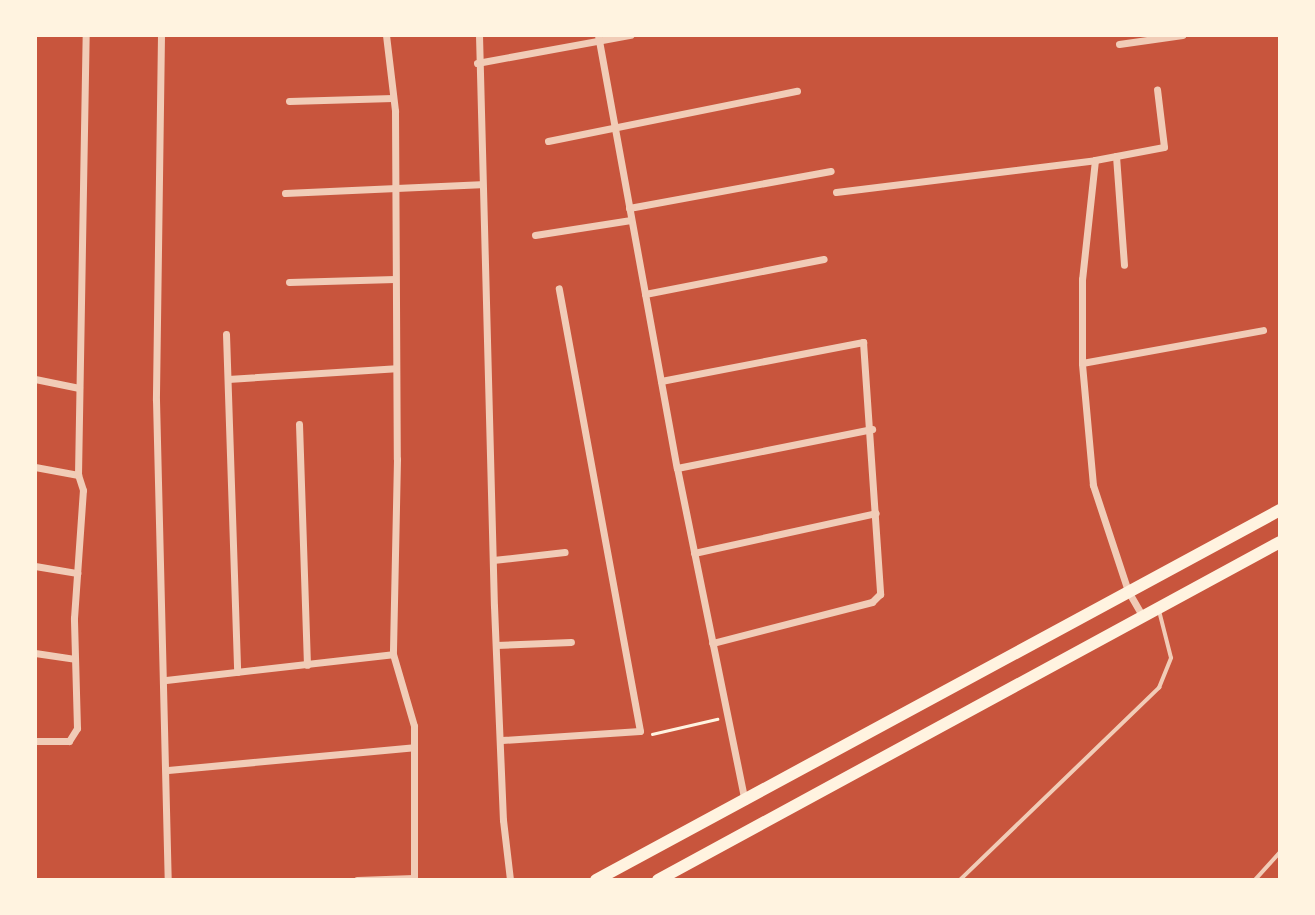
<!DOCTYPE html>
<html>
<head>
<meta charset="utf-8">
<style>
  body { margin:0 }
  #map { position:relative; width:1315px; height:915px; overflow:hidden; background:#c8553d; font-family:Literata,serif }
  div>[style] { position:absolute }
  .path>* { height:2.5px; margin:-1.25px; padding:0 1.25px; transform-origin:1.25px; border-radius:1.25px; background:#fff3e0 }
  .service>* { height:3.5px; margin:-1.75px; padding:0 1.75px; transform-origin:1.75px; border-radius:1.75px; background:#f1ccb7 }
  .minor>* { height:7px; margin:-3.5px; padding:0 3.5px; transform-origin:3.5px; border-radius:3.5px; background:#f1ccb7 }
  .trunk>* { height:12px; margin:-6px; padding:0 6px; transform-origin:6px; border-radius:6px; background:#fff3e0 }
  span { translate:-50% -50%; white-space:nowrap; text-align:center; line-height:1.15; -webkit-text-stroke:6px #fff3e0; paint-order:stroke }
  .frame { position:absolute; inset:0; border:37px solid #fff3e0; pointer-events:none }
</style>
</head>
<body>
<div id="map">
  <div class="path">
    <i style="left:652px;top:734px;width:67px;rotate:-13deg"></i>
  </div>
  <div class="service">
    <i style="left:960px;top:880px;width:277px;rotate:-44deg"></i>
    <i style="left:1159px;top:688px;width:32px;rotate:-68deg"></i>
    <i style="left:1171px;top:658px;width:49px;rotate:-104.3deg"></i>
    <i style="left:1255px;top:880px;width:38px;rotate:-48deg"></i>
  </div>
  <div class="minor">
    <i style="left:161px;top:35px;width:365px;rotate:90.8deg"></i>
    <i style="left:156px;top:400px;width:480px;rotate:88.6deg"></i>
    <i style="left:386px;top:35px;width:77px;rotate:83.2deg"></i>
    <i style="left:395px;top:111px;width:348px;rotate:89.7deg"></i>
    <i style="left:397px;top:459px;width:195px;rotate:91.2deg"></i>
    <i style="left:479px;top:35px;width:571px;rotate:88.5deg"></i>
    <i style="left:494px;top:606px;width:214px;rotate:87.6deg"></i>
    <i style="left:503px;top:820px;width:60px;rotate:83.3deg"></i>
    <i style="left:598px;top:35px;width:440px;rotate:79.7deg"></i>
    <i style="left:677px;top:468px;width:340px;rotate:78.5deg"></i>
    <i style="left:1119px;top:44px;width:64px;rotate:-8.1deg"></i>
    <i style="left:477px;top:63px;width:156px;rotate:-10.4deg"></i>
    <i style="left:289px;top:101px;width:104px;rotate:-1.7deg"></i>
    <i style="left:548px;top:141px;width:254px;rotate:-11.4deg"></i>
    <i style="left:1116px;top:156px;width:109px;rotate:85.8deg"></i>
    <i style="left:1095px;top:160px;width:70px;rotate:-10.7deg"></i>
    <i style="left:1164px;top:147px;width:58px;rotate:-96.9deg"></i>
    <i style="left:836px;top:192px;width:261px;rotate:-7deg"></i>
    <i style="left:1095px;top:160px;width:120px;rotate:96.2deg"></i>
    <i style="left:1082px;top:279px;width:84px;rotate:90deg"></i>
    <i style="left:285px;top:193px;width:195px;rotate:-2.6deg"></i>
    <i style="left:629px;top:208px;width:205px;rotate:-10.4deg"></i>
    <i style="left:535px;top:235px;width:97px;rotate:-8.9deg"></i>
    <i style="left:289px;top:282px;width:106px;rotate:-1.6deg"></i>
    <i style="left:645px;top:294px;width:182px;rotate:-11.1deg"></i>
    <i style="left:226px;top:334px;width:338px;rotate:88.1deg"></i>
    <i style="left:35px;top:379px;width:45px;rotate:11.6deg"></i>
    <i style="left:228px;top:379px;width:168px;rotate:-3.7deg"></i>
    <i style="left:661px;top:381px;width:206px;rotate:-10.9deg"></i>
    <i style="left:863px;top:342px;width:253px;rotate:86.1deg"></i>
    <i style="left:880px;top:594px;width:11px;rotate:135deg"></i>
    <i style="left:872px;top:602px;width:165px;rotate:165.6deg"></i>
    <i style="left:299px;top:424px;width:241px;rotate:88.1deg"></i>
    <i style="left:35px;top:467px;width:44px;rotate:10.5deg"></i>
    <i style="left:78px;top:475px;width:440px;rotate:-89deg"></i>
    <i style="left:677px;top:468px;width:199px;rotate:-11.3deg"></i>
    <i style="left:694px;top:553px;width:186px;rotate:-12.4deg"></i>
    <i style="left:493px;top:560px;width:72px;rotate:-6.3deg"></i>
    <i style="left:35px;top:566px;width:43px;rotate:9.5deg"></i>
    <i style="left:1143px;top:617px;width:30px;rotate:-120deg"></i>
    <i style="left:1128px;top:591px;width:112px;rotate:-108.3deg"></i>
    <i style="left:1093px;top:485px;width:122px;rotate:-95.2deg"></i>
    <i style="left:1082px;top:363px;width:184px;rotate:-10.3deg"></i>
    <i style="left:496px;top:645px;width:75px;rotate:-2.3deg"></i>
    <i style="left:35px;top:653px;width:40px;rotate:8.5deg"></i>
    <i style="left:166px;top:680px;width:228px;rotate:-6.5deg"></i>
    <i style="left:393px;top:654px;width:75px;rotate:73.7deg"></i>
    <i style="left:414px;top:726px;width:154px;rotate:90deg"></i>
    <i style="left:502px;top:740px;width:138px;rotate:-3.7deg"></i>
    <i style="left:640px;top:731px;width:450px;rotate:-100.4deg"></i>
    <i style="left:35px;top:741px;width:34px"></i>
    <i style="left:69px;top:741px;width:15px;rotate:-58deg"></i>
    <i style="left:77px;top:728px;width:110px;rotate:-91.6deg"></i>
    <i style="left:74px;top:618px;width:128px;rotate:-86deg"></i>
    <i style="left:83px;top:490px;width:16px;rotate:-108deg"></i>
    <i style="left:168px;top:770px;width:247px;rotate:-5.3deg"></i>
    <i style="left:357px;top:880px;width:57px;rotate:-2deg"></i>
  </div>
  <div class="trunk">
    <i style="left:596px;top:880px;width:778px;rotate:-28.41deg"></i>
    <i style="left:658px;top:880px;width:708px;rotate:-28.52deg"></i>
  </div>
  <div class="frame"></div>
</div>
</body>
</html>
